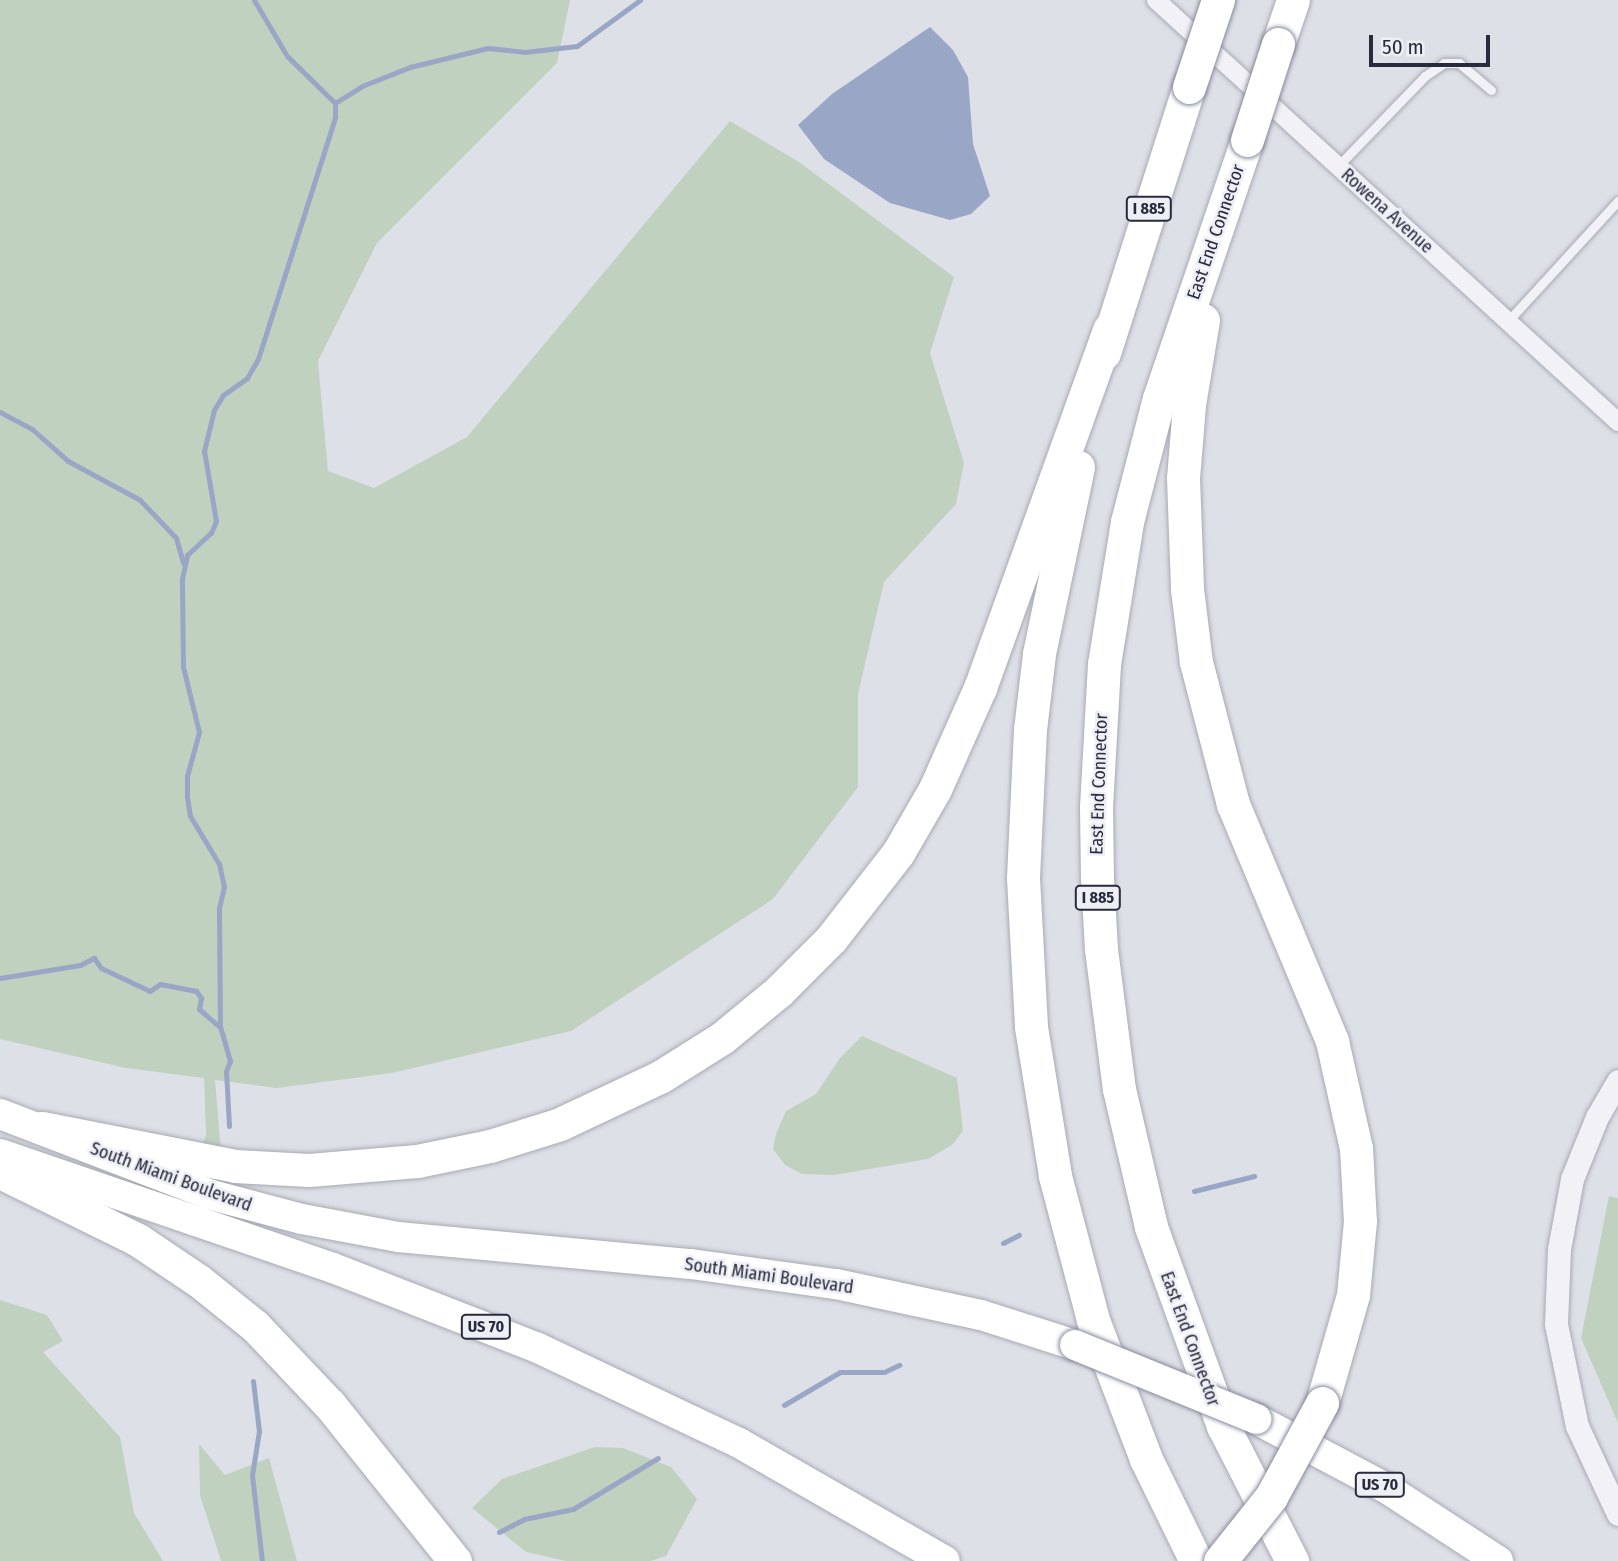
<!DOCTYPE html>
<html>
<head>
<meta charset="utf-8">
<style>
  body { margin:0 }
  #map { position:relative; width:1618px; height:1561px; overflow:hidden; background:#dee0e7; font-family:"Fira Sans Condensed",sans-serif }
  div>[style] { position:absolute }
  .green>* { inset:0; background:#c0d1bf }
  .water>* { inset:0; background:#9aa6c6 }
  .stream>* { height:5px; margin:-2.5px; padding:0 2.5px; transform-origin:2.5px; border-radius:2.5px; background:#9aa6c6 }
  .roads { filter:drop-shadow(0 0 2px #a7aab4) drop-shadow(0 0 2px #a7aab4) }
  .service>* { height:9px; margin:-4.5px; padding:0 4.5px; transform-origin:4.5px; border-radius:4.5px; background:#f1f1f6 }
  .minor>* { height:18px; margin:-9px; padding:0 9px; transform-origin:9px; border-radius:9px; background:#f1f1f6 }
  .tertiary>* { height:23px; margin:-11.5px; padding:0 11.5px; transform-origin:11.5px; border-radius:11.5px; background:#f1f1f6 }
  .trunk>* { height:30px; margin:-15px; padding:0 15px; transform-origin:15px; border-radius:15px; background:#fff }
  .motorway>* { height:33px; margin:-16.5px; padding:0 16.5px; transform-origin:16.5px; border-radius:16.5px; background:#fff }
  .bridges { filter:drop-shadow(0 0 2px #868a9d) drop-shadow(0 0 2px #868a9d) }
  .trunk-bridge>* { height:30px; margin:-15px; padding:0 15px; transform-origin:15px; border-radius:15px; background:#fff }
  .motorway-bridge>* { height:33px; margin:-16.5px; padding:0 16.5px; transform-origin:16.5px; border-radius:16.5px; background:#fff }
  span { translate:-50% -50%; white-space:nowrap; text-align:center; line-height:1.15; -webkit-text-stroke:5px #edeff5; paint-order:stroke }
  .shield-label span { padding:2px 5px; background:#edeff5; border:2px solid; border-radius:5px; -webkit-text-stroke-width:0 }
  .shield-label { font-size:16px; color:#282b3d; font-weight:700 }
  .street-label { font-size:18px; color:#282b3d }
  .scale { position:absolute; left:1369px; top:35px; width:121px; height:32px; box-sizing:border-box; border:4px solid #282b3d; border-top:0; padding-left:9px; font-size:21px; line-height:24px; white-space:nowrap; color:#282b3d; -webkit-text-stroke:5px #edeff5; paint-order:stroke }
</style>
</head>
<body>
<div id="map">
  <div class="green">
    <i style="clip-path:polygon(0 0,570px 0,557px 63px,377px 243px,318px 361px,328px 471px,374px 488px,467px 437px,730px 121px,799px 162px,954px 277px,930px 353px,964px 463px,956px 504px,884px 582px,858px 694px,858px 787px,773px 899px,571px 1031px,392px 1073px,277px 1088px,215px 1080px,224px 1187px,191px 1177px,206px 1135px,204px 1078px,126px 1068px,0 1039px)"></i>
    <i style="clip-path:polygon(862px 1036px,957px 1078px,963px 1131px,952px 1145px,928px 1159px,834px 1175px,802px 1174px,785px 1165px,773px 1149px,776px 1134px,786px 1111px,816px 1094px,840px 1058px)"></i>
    <i style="clip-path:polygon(1609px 1196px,1618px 1198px,1618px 1423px,1581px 1338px)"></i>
    <i style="clip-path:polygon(0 1300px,47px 1315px,63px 1341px,43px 1352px,120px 1437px,134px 1513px,163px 1561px,0 1561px)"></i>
    <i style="clip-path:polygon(199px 1444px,225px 1475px,269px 1458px,297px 1561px,221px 1561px,200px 1495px)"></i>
    <i style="clip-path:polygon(595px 1447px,623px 1448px,671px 1467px,697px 1499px,666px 1556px,651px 1561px,566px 1561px,526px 1552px,472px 1508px,502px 1479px)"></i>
  </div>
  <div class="water">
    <i style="clip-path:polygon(930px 27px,953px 50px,968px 77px,973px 144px,990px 196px,971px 214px,950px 220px,890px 203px,824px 159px,798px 125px,832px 94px)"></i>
  </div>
  <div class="stream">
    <i style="left:335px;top:103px;width:32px;rotate:-32deg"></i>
    <i style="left:362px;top:86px;width:52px;rotate:-21.6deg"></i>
    <i style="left:410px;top:67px;width:80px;rotate:-13.7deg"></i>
    <i style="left:488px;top:48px;width:37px;rotate:6deg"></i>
    <i style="left:525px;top:52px;width:52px;rotate:-6.6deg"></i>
    <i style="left:577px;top:46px;width:78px;rotate:-36.1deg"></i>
    <i style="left:0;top:412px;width:36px;rotate:28deg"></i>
    <i style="left:32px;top:429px;width:48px;rotate:41.6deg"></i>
    <i style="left:68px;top:461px;width:82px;rotate:28.4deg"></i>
    <i style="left:140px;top:500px;width:52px;rotate:46.5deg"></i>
    <i style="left:176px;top:538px;width:26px;rotate:74deg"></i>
    <i style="left:0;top:978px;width:81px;rotate:-9.2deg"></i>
    <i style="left:80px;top:965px;width:16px;rotate:-27deg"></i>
    <i style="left:94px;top:958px;width:12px;rotate:55deg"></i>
    <i style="left:101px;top:968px;width:54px;rotate:25.1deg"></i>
    <i style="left:150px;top:991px;width:12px;rotate:-35deg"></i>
    <i style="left:160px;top:984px;width:37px;rotate:11deg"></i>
    <i style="left:196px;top:991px;width:9px;rotate:54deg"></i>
    <i style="left:201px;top:998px;width:11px;rotate:100deg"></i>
    <i style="left:199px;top:1009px;width:28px;rotate:41deg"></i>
    <i style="left:229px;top:1126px;width:55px;rotate:-93.1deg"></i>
    <i style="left:226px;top:1071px;width:11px;rotate:-68deg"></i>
    <i style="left:230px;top:1061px;width:35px;rotate:-106deg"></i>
    <i style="left:220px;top:1027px;width:119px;rotate:-90.5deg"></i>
    <i style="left:219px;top:908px;width:22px;rotate:-77deg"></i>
    <i style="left:224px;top:887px;width:24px;rotate:-102deg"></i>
    <i style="left:219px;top:864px;width:56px;rotate:-121.1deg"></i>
    <i style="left:190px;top:816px;width:19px;rotate:-99deg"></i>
    <i style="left:187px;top:797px;width:21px;rotate:-90deg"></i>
    <i style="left:187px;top:776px;width:46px;rotate:-74.7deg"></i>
    <i style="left:199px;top:732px;width:67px;rotate:-103.8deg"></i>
    <i style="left:183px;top:667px;width:88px;rotate:-90.7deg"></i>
    <i style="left:182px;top:579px;width:25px;rotate:-78deg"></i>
    <i style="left:187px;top:555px;width:33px;rotate:-43deg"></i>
    <i style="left:211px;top:533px;width:13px;rotate:-67deg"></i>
    <i style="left:216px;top:521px;width:71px;rotate:-99.7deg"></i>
    <i style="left:204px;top:451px;width:42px;rotate:-76.3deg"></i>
    <i style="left:214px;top:410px;width:17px;rotate:-59deg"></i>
    <i style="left:223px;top:395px;width:29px;rotate:-35deg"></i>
    <i style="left:247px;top:378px;width:22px;rotate:-60deg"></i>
    <i style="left:258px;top:359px;width:254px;rotate:-72.3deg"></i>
    <i style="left:335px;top:117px;width:14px;rotate:-90deg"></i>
    <i style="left:335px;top:103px;width:67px;rotate:-135.6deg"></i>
    <i style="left:287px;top:56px;width:65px;rotate:-120.5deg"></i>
    <i style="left:1194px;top:1191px;width:62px;rotate:-14deg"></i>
    <i style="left:1003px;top:1243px;width:18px;rotate:-27deg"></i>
    <i style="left:253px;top:1381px;width:50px;rotate:83.2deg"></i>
    <i style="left:259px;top:1431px;width:45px;rotate:99deg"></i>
    <i style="left:252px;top:1475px;width:87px;rotate:83.4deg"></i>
    <i style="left:784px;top:1405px;width:65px;rotate:-30.5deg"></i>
    <i style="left:840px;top:1372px;width:44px"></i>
    <i style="left:884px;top:1372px;width:17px;rotate:-25deg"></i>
    <i style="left:499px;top:1532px;width:28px;rotate:-27deg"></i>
    <i style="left:524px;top:1519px;width:50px;rotate:-11.5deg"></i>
    <i style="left:573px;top:1509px;width:99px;rotate:-31deg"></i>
  </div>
  <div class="roads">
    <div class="service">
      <i style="left:1338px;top:166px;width:125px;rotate:-46deg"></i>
      <i style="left:1425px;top:76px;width:23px;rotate:-34deg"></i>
      <i style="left:1444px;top:63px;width:15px"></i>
      <i style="left:1459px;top:63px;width:42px;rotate:40.2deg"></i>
      <i style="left:1508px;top:321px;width:163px;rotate:-47.5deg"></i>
    </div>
    <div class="minor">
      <i style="left:1156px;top:0;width:626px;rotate:42.41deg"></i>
    </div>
    <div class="tertiary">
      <i style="left:1618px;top:1081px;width:42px;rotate:120.3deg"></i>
      <i style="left:1597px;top:1117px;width:67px;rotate:112deg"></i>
      <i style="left:1572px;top:1179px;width:71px;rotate:100.5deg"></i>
      <i style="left:1559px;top:1249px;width:75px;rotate:92.3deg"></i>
      <i style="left:1556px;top:1324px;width:104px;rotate:78.4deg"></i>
      <i style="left:1577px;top:1426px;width:97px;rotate:65deg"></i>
    </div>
    <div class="trunk">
      <i style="left:0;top:1114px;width:223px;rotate:21deg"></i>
      <i style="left:208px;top:1194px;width:97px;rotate:14.9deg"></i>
      <i style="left:302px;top:1219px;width:98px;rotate:10.6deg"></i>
      <i style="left:398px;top:1237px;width:294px;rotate:5.3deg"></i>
      <i style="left:691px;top:1264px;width:146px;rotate:7.9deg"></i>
      <i style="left:836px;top:1284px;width:148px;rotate:12.1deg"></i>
      <i style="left:981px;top:1315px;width:99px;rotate:17.7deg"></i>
      <i style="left:0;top:1154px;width:352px;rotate:18.9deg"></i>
      <i style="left:333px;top:1268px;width:220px;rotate:21.3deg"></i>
      <i style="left:538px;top:1348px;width:222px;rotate:25.3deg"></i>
      <i style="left:739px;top:1443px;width:237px;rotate:29.8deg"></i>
      <i style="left:1256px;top:1419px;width:147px;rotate:28deg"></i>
      <i style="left:1386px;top:1488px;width:134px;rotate:33.1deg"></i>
    </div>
    <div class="motorway">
      <i style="left:1278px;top:44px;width:46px;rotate:-71.2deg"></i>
      <i style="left:1247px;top:140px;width:273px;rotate:108.8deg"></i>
      <i style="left:1159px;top:398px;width:128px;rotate:104.5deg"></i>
      <i style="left:1127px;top:522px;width:144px;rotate:99.2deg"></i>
      <i style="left:1104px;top:664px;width:143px;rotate:93.2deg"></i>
      <i style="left:1096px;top:807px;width:71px;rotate:89.2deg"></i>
      <i style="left:1097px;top:878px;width:71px;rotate:86.8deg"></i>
      <i style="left:1101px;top:949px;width:141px;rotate:82.7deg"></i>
      <i style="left:1119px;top:1089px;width:142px;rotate:76.9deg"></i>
      <i style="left:1151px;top:1227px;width:212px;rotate:70.1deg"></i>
      <i style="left:1223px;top:1426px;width:152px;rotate:62.9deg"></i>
      <i style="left:1203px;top:320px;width:86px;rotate:99.4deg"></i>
      <i style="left:1189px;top:405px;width:73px;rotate:94.7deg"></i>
      <i style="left:1183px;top:478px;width:111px;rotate:87.9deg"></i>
      <i style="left:1187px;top:589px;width:74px;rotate:83deg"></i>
      <i style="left:1196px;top:662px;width:147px;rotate:75.4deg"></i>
      <i style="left:1233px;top:804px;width:257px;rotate:67.3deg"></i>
      <i style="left:1332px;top:1041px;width:110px;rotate:77.4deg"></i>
      <i style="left:1356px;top:1148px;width:73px;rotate:86.9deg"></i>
      <i style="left:1360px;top:1221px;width:74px;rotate:95.4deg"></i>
      <i style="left:1353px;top:1295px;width:112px;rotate:106deg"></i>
      <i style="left:1104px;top:353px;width:279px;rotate:-72.3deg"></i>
      <i style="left:1078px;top:467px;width:191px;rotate:101.8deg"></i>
      <i style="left:1039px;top:654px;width:76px;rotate:96.8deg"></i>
      <i style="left:1030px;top:729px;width:149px;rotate:92.7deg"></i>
      <i style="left:1023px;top:878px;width:149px;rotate:86.9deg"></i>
      <i style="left:1031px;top:1027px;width:151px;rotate:80.8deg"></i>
      <i style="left:1055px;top:1176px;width:149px;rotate:75.2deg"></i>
      <i style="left:1093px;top:1320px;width:149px;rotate:69.1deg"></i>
      <i style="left:1146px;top:1459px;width:114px;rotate:63.9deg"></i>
      <i style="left:42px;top:1128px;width:197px;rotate:11.1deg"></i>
      <i style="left:235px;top:1166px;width:74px;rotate:3.1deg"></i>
      <i style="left:309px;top:1170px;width:108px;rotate:-4.8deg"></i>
      <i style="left:417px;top:1161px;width:75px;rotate:-11.6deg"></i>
      <i style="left:490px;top:1146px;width:73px;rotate:-17.4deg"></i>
      <i style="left:560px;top:1124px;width:110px;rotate:-25.2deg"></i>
      <i style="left:660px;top:1077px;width:73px;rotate:-32.2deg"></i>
      <i style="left:722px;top:1038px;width:74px;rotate:-39.5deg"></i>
      <i style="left:779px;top:991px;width:74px;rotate:-45deg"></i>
      <i style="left:831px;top:939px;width:109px;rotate:-52.1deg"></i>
      <i style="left:898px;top:853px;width:74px;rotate:-60deg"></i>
      <i style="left:935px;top:789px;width:111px;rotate:-66deg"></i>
      <i style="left:980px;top:688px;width:381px;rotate:-70.2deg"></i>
      <i style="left:0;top:1172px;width:154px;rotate:26.2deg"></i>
      <i style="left:138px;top:1240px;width:73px;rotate:33.9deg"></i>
      <i style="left:199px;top:1281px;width:72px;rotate:38.8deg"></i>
      <i style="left:255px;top:1326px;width:109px;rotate:46.5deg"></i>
      <i style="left:330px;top:1405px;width:200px;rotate:51.3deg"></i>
    </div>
  </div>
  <div class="bridges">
    <div class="trunk-bridge">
      <i style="left:1075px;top:1345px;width:196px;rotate:22.2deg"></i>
    </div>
    <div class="motorway-bridge">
      <i style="left:1189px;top:87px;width:92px;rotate:-71.6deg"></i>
      <i style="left:1247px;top:140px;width:101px;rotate:-72.1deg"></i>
      <i style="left:1220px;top:1561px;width:82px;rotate:-51.4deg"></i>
      <i style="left:1271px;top:1497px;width:107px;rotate:-61.5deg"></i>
    </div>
  </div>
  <div class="shield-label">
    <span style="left:1149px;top:209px">I 885</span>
    <span style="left:1098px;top:898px">I 885</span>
    <span style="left:486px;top:1327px">US 70</span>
    <span style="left:1380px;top:1485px">US 70</span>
  </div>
  <div class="street-label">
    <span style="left:1387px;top:211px;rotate:42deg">Rowena Avenue</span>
    <span style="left:1216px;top:232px;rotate:-71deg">East End Connector</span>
    <span style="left:1099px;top:784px;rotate:-88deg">East End Connector</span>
    <span style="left:171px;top:1177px;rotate:20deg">South Miami Boulevard</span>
    <span style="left:769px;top:1276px;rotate:8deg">South Miami Boulevard</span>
    <span style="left:1190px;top:1339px;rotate:70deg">East End Connector</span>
  </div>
  <div class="scale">50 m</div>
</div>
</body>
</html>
